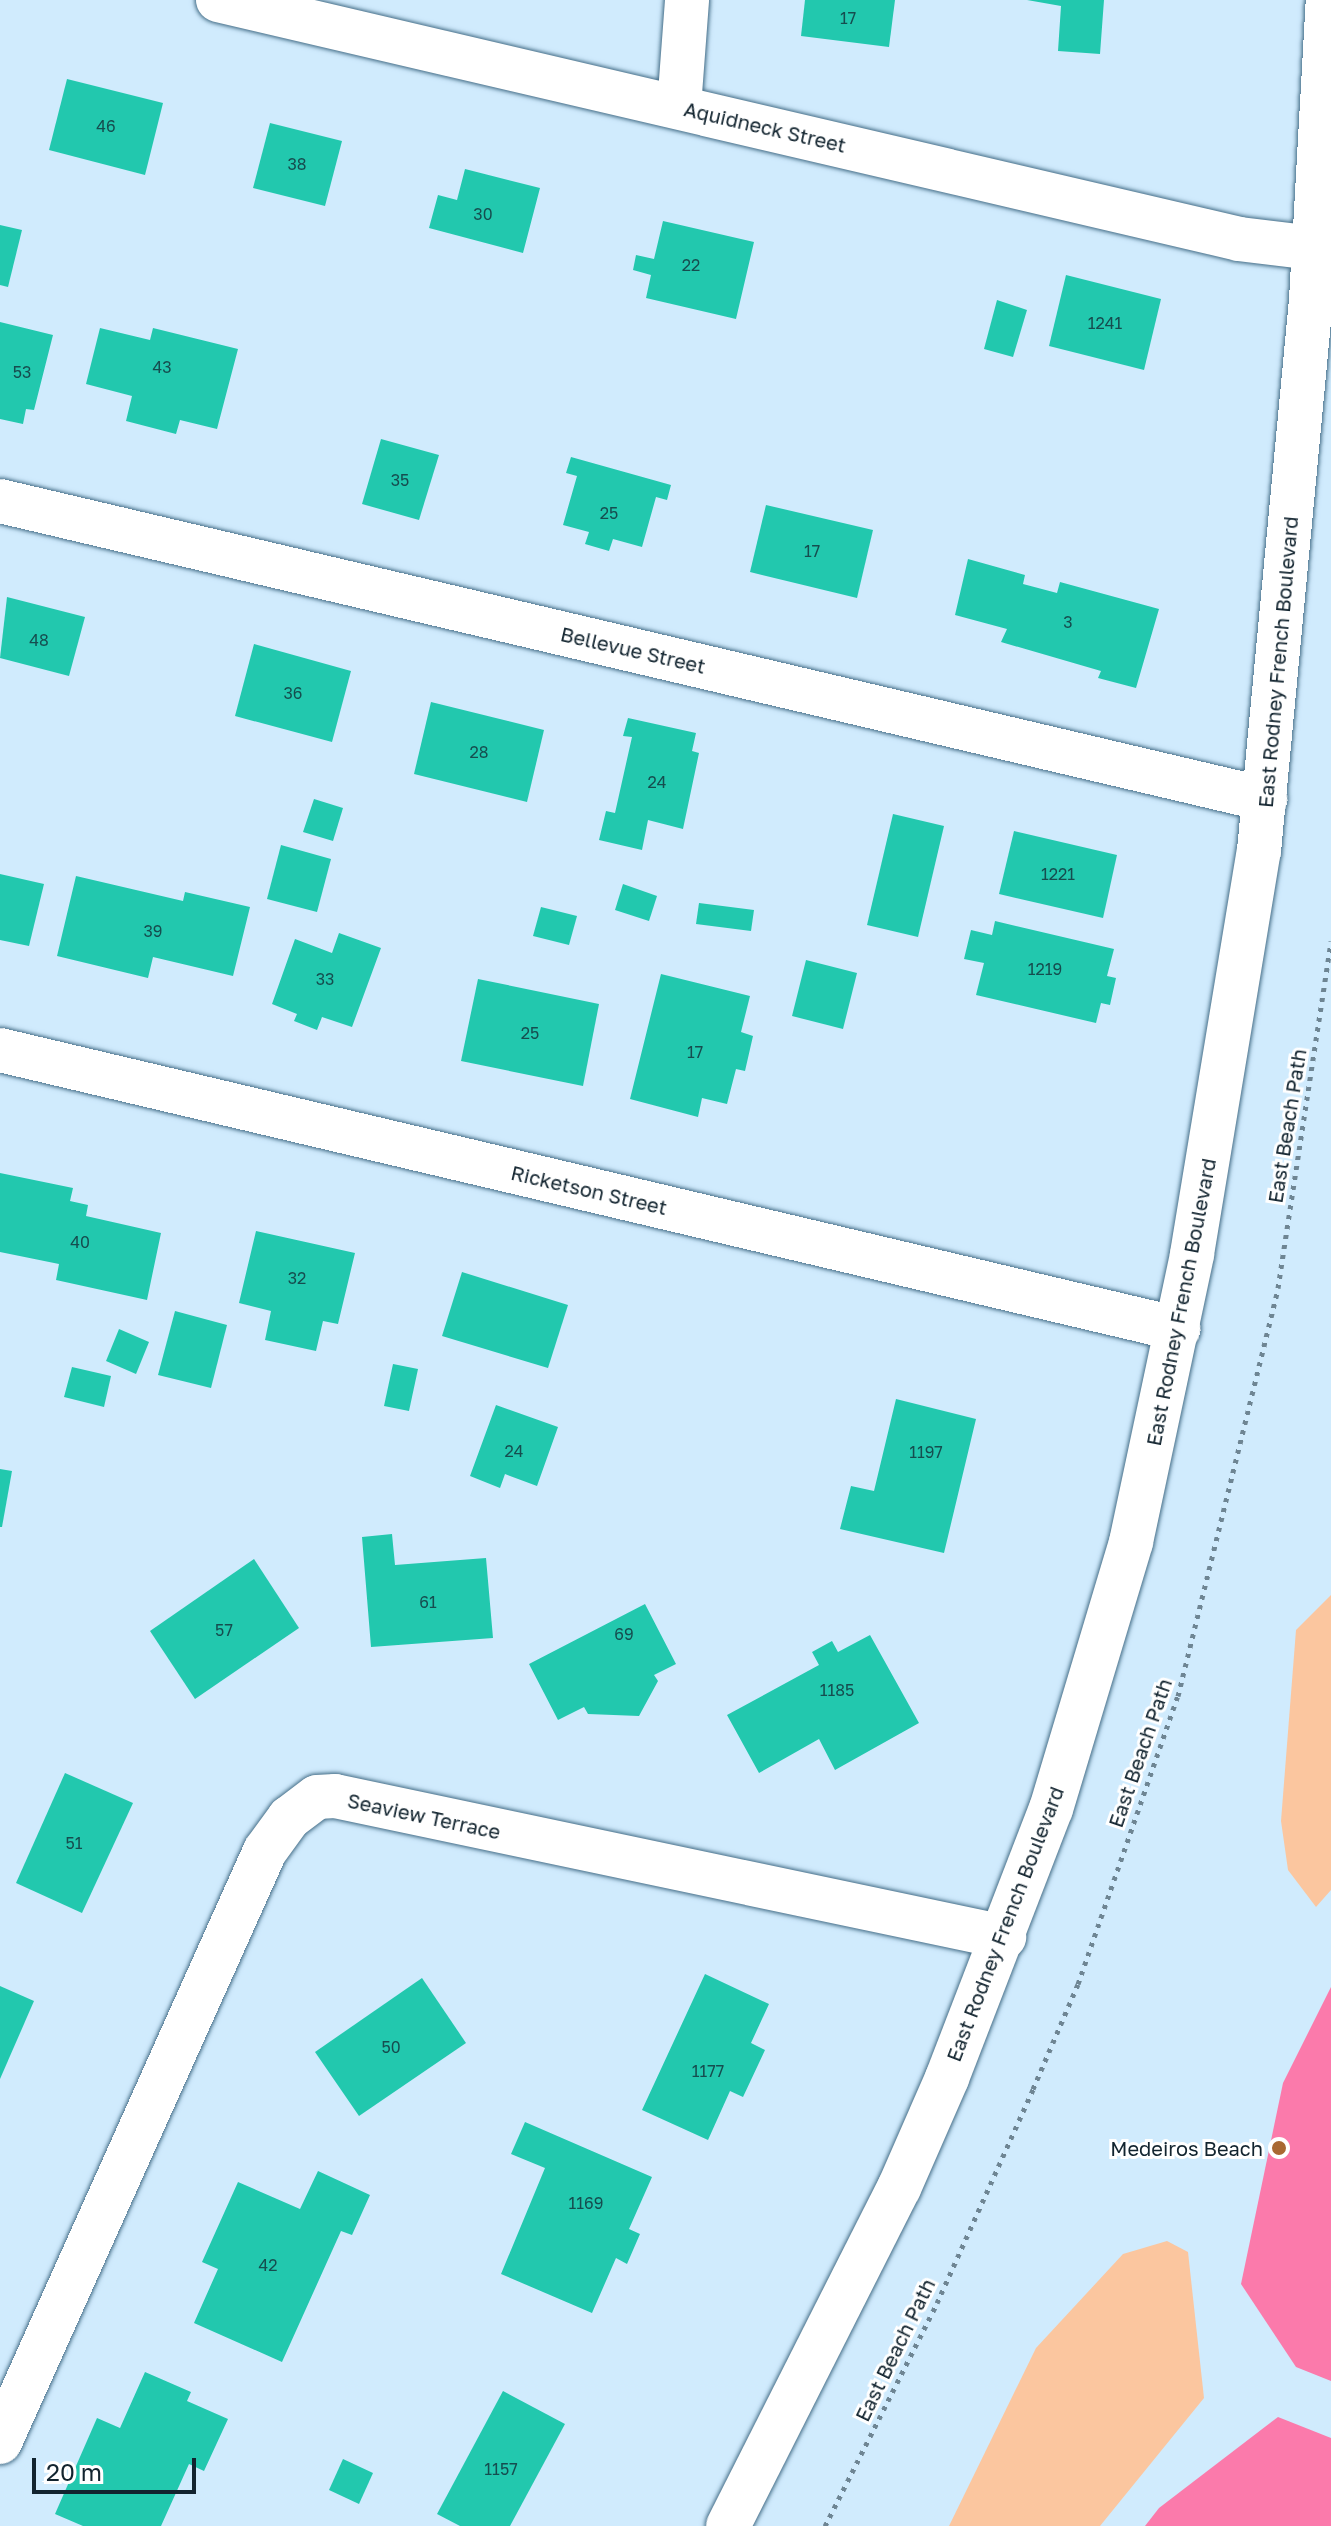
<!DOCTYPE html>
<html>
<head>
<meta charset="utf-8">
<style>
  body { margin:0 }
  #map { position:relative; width:1331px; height:2526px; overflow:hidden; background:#d0ebfd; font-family:"Golos Text",sans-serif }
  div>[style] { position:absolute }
  .green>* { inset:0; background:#fbc69f }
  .water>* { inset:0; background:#fb7aab }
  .building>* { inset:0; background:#22c8ae }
  .path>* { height:5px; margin-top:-2.5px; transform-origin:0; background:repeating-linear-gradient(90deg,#6e8593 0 4px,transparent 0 10px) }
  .roads { filter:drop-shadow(0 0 2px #456e88) drop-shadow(0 0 2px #456e88) }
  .minor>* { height:44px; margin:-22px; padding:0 22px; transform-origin:22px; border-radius:22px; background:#fff }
  .secondary>* { height:44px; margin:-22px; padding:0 22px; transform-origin:22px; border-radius:22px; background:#fff }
  .dots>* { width:22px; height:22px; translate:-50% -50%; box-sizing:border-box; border:4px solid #fff; border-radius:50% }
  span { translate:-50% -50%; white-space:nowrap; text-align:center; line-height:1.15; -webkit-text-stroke:6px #fff; paint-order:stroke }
  .number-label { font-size:16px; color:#164d4f }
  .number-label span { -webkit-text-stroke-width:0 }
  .street-label { font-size:20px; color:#12242f }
  .poi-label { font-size:20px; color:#12242f }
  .right { translate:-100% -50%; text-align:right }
  .scale { position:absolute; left:32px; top:2458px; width:164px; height:36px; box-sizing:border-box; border:4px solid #12242f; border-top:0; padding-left:10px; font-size:24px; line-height:28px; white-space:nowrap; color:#12242f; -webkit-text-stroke:6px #fff; paint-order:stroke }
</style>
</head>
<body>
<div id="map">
  <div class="green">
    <i style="clip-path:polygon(1331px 1595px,1331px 1890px,1316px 1907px,1288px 1870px,1281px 1821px,1296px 1630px)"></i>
    <i style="clip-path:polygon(1167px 2241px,1188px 2252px,1204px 2398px,1100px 2526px,949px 2526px,1036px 2348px,1123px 2254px)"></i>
  </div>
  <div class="water">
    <i style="clip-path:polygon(1331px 1987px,1331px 2381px,1296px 2367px,1241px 2284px,1283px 2083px)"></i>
    <i style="clip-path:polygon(1278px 2417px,1331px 2438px,1331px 2526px,1145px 2526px,1159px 2508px)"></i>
  </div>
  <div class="building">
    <i style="clip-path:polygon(805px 0,895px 0,889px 47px,801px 36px)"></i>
    <i style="clip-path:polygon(1027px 0,1104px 0,1100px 54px,1058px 51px,1061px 6px)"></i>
    <i style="clip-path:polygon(67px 79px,163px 103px,145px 175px,49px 150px)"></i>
    <i style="clip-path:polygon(270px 123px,342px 141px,325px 206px,253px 188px)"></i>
    <i style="clip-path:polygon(465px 169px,540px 188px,523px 253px,429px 228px,438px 195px,457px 200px)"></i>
    <i style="clip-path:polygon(663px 221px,754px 242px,736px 319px,646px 298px,651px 275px,633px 270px,636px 255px,654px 259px)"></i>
    <i style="clip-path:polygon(0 225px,22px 230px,8px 287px,0 285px)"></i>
    <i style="clip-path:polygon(1066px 275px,1161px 299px,1144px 370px,1049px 346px)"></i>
    <i style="clip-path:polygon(997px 300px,1027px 310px,1013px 357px,984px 349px)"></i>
    <i style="clip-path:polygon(0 322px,53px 335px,34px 410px,26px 409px,23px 424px,0 419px)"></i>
    <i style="clip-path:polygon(100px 328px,150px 340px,153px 328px,238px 349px,217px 429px,180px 420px,176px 434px,126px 421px,132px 396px,86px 384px)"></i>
    <i style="clip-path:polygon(381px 439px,439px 455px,419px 520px,362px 504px)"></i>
    <i style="clip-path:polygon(571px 457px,671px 485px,667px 500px,656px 497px,642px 547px,613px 539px,609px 551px,585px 544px,589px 532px,563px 525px,577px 476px,566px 473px)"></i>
    <i style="clip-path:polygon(766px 505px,873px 530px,857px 598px,750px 572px)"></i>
    <i style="clip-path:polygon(968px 559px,1025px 575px,1023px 584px,1057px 593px,1060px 582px,1159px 609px,1136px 688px,1098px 678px,1101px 671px,1001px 642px,1007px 629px,955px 615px)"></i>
    <i style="clip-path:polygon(7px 597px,85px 617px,69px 676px,0 658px)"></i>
    <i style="clip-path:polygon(254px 644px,351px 671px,332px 742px,235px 716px)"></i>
    <i style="clip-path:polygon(431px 702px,544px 730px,527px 802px,414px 774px)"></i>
    <i style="clip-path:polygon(628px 718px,696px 733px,692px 751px,699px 753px,683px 829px,648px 820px,642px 850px,599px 840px,606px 811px,615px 813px,632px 737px,623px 736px)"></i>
    <i style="clip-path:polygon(314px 799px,343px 808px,333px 841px,303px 832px)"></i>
    <i style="clip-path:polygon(893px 814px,944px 826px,918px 937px,867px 925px)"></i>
    <i style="clip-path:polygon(1014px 831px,1117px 855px,1103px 918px,999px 894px)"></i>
    <i style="clip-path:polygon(281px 845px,331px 859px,317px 912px,267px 899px)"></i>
    <i style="clip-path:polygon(0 874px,44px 884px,29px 946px,0 940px)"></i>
    <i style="clip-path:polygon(76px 876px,183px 901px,185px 892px,250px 907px,233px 976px,153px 957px,148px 978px,57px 956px)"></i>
    <i style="clip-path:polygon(623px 884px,657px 896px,649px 921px,615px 910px)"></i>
    <i style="clip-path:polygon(699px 903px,754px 910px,751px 931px,696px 924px)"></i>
    <i style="clip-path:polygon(541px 907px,577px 916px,569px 945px,533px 936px)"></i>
    <i style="clip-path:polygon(995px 921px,1114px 949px,1107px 976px,1116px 978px,1110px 1005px,1101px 1003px,1096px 1023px,976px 995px,984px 963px,964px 959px,971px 930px,992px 935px)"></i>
    <i style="clip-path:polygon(339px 933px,381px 948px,352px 1027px,322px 1017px,317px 1030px,294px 1021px,297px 1014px,272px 1004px,295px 939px,332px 953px)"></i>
    <i style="clip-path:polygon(806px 960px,857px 973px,843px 1029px,792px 1016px)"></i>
    <i style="clip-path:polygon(661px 974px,750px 996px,741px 1032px,753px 1036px,745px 1071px,736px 1069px,727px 1104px,702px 1098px,698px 1117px,630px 1099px)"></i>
    <i style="clip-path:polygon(478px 979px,599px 1004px,583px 1086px,461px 1061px)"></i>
    <i style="clip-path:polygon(0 1173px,73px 1188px,70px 1201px,88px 1205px,86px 1216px,161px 1233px,147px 1300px,56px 1280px,59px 1264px,0 1252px)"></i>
    <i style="clip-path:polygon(256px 1231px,355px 1253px,338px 1324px,323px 1321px,316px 1351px,265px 1340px,271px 1311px,239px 1303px)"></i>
    <i style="clip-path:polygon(462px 1272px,568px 1305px,548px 1368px,442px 1336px)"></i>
    <i style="clip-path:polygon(175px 1311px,227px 1325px,211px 1388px,158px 1375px)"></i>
    <i style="clip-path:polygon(119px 1329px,149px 1342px,136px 1374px,106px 1361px)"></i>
    <i style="clip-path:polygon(393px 1364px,418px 1369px,409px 1411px,384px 1406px)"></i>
    <i style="clip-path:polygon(72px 1367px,111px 1376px,104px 1407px,64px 1397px)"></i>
    <i style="clip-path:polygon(896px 1399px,976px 1419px,944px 1553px,840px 1529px,851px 1486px,874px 1491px)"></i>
    <i style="clip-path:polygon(496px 1405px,558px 1427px,537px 1486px,505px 1474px,500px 1488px,470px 1476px)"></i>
    <i style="clip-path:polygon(0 1469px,12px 1471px,2px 1527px,0 1527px)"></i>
    <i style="clip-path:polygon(392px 1534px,395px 1565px,486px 1558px,493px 1638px,371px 1647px,362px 1537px)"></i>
    <i style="clip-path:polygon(254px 1559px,299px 1628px,195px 1699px,150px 1631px)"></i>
    <i style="clip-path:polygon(645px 1604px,676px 1664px,654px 1675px,658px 1681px,639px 1716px,588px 1714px,584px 1707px,558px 1720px,529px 1664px)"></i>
    <i style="clip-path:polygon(870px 1635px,919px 1723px,835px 1770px,819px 1739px,759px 1773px,727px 1715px,819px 1665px,812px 1652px,832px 1641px,838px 1652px)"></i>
    <i style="clip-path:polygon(65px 1773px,133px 1803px,82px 1913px,16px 1883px)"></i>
    <i style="clip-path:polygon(705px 1974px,769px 2004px,751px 2043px,765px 2050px,743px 2097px,730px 2091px,708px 2140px,642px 2110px)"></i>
    <i style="clip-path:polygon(422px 1978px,466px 2043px,359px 2116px,315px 2052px)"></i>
    <i style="clip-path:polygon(0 1986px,34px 2001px,0 2079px)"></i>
    <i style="clip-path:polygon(525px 2122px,652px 2177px,629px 2229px,640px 2234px,627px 2264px,616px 2258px,592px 2313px,501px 2274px,545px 2168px,511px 2154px)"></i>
    <i style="clip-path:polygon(318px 2171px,370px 2195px,352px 2235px,341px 2231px,282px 2362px,194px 2323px,218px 2269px,202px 2262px,238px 2182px,300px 2209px)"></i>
    <i style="clip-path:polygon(145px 2372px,191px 2392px,187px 2401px,228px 2419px,204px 2471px,189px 2464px,161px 2526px,83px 2526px,55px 2514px,97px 2418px,120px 2428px)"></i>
    <i style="clip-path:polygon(503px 2391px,565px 2424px,510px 2526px,460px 2526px,437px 2514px)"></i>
    <i style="clip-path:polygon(343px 2459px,373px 2473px,359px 2504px,329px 2490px)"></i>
  </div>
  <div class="path">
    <i style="left:825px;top:2526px;width:250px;rotate:-63.3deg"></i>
    <i style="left:937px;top:2303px;width:235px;rotate:-65.8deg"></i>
    <i style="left:1033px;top:2089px;width:114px;rotate:-66.8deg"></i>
    <i style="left:1078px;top:1984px;width:305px;rotate:-70.9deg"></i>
    <i style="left:1178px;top:1696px;width:420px;rotate:-76.2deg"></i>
    <i style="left:1278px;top:1288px;width:351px;rotate:-81.3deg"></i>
  </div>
  <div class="roads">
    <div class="minor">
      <i style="left:218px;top:0;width:1049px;rotate:13.17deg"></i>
      <i style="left:1239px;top:239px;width:75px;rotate:6.9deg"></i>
      <i style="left:679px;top:107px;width:107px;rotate:-85.7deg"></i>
      <i style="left:0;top:501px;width:1300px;rotate:13.26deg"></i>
      <i style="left:0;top:1050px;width:1211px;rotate:13.32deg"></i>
      <i style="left:0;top:2442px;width:648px;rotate:-65.85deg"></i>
      <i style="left:265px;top:1851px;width:41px;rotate:-54deg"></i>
      <i style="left:289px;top:1818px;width:35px;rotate:-37deg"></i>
      <i style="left:317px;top:1797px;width:18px;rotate:-3deg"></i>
      <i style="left:335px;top:1796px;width:684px;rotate:11.9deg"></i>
    </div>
    <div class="secondary">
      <i style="left:728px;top:2526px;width:379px;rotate:-63.2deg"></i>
      <i style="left:899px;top:2188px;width:120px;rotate:-66.4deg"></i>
      <i style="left:947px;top:2078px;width:288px;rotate:-68.9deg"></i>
      <i style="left:1051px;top:1809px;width:279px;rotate:-73.3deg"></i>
      <i style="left:1131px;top:1542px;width:294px;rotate:-78deg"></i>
      <i style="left:1192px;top:1254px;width:409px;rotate:-80.6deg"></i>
      <i style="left:1259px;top:851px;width:553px;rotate:-84.61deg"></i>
      <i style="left:1311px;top:300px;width:300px;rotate:-86.8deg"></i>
    </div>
  </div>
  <div class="dots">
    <i style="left:1279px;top:2148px;background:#a96832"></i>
  </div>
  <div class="number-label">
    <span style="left:848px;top:18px">17</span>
    <span style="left:106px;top:126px">46</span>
    <span style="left:297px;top:164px">38</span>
    <span style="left:483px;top:214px">30</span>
    <span style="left:691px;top:265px">22</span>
    <span style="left:1105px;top:323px">1241</span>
    <span style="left:162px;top:367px">43</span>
    <span style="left:22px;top:372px">53</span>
    <span style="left:400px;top:480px">35</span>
    <span style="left:609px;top:513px">25</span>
    <span style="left:812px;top:551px">17</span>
    <span style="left:1068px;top:622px">3</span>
    <span style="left:39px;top:640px">48</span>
    <span style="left:293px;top:693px">36</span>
    <span style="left:479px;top:752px">28</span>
    <span style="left:657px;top:782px">24</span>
    <span style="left:1058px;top:874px">1221</span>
    <span style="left:153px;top:931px">39</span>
    <span style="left:1045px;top:969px">1219</span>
    <span style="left:325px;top:979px">33</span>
    <span style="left:530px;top:1033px">25</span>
    <span style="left:695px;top:1052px">17</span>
    <span style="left:80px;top:1242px">40</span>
    <span style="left:297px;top:1278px">32</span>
    <span style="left:514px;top:1451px">24</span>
    <span style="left:926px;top:1452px">1197</span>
    <span style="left:428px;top:1602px">61</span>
    <span style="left:224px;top:1630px">57</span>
    <span style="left:624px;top:1634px">69</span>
    <span style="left:837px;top:1690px">1185</span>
    <span style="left:74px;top:1843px">51</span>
    <span style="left:391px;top:2047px">50</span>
    <span style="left:708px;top:2071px">1177</span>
    <span style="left:586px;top:2203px">1169</span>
    <span style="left:268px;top:2265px">42</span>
    <span style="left:501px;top:2469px">1157</span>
  </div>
  <div class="street-label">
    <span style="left:765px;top:127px;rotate:13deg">Aquidneck Street</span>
    <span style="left:633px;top:650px;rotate:13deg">Bellevue Street</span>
    <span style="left:1278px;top:662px;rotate:-85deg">East Rodney French Boulevard</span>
    <span style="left:1287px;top:1126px;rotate:-81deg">East Beach Path</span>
    <span style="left:589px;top:1190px;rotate:13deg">Ricketson Street</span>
    <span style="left:1181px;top:1302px;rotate:-79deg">East Rodney French Boulevard</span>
    <span style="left:1140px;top:1753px;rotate:-71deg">East Beach Path</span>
    <span style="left:424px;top:1816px;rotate:12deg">Seaview Terrace</span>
    <span style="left:1005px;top:1924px;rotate:-69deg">East Rodney French Boulevard</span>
    <span style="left:895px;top:2350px;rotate:-64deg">East Beach Path</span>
  </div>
  <div class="poi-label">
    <span class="right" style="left:1263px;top:2148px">Medeiros Beach</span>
  </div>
  <div class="scale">20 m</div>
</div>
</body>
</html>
